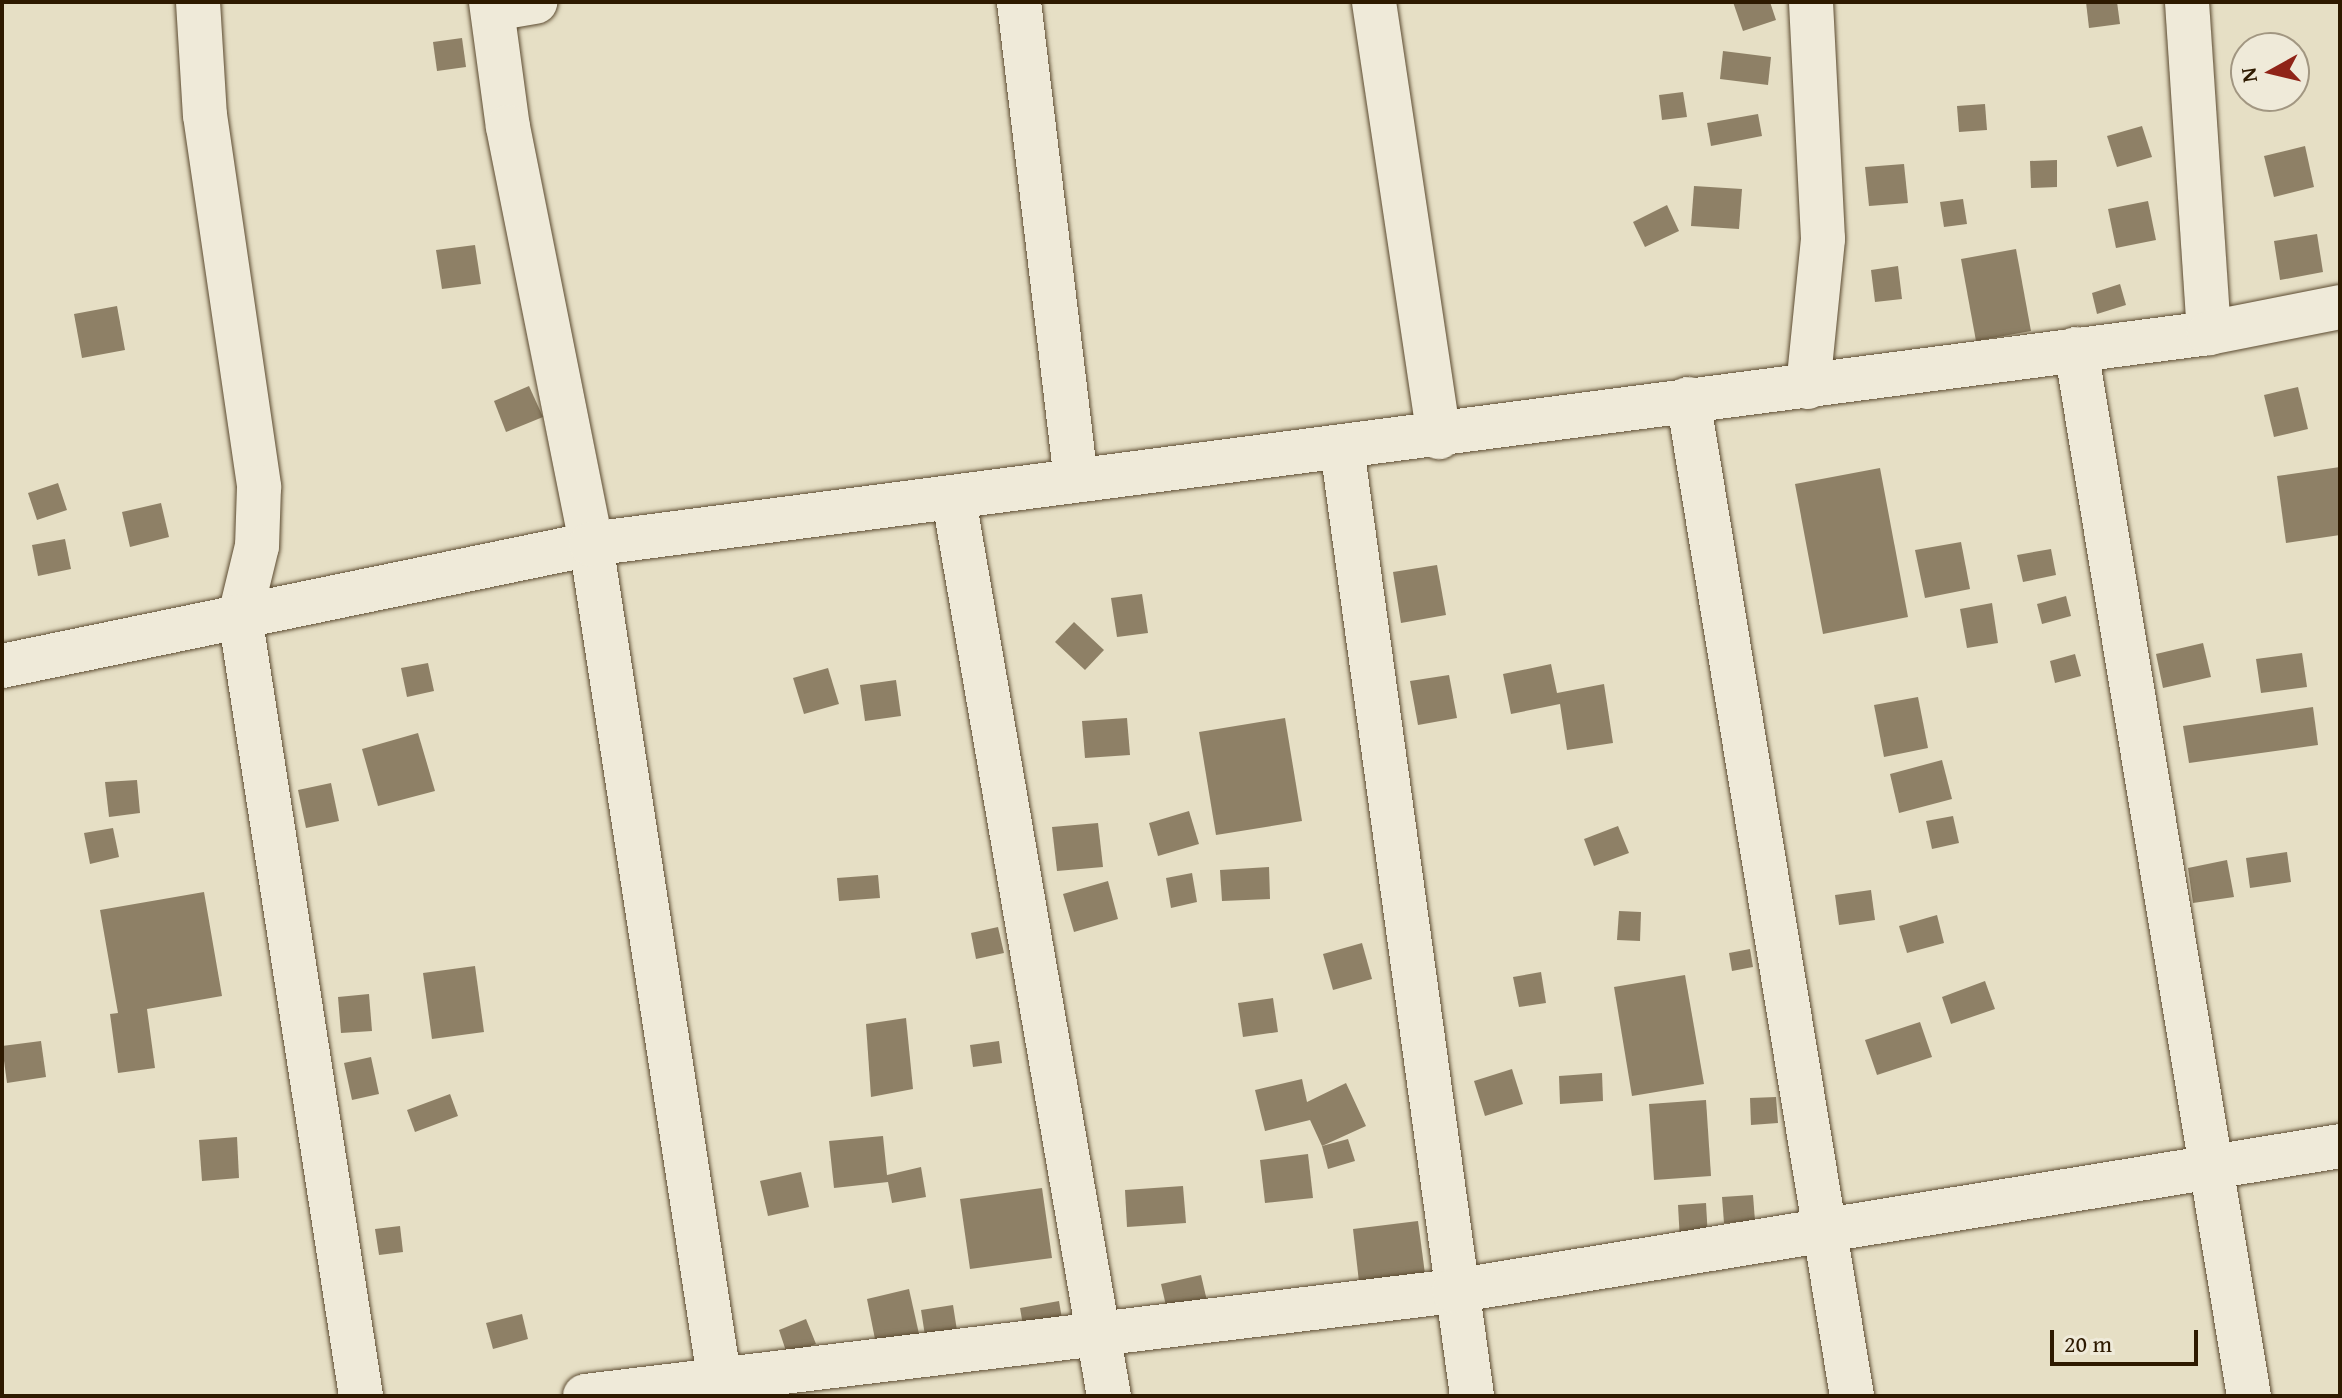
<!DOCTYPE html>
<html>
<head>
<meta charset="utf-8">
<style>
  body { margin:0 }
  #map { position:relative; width:2342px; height:1398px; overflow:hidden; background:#e6dfc5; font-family:"Gentium Book Plus",serif }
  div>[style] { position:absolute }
  .building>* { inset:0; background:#8e8066 }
  .roads { filter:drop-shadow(0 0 2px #5c4b31) drop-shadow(0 0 2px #5c4b31) }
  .street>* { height:44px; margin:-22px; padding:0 22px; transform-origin:22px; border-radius:22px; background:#efead9 }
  span { translate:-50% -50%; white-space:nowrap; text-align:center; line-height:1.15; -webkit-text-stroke:8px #efead9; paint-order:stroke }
  .frame { position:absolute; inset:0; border:4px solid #2e1a00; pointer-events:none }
  .north { position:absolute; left:2230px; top:32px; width:80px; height:80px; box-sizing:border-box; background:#efead9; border:2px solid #a29782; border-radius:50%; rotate:262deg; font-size:22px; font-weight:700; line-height:32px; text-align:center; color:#2e1a00 }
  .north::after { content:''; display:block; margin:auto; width:28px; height:36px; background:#8f2418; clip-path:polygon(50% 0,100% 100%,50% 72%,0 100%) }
  .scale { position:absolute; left:2050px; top:1330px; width:148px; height:36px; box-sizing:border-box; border:4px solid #2e1a00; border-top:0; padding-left:10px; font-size:24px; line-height:28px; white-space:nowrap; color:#2e1a00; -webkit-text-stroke:6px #efead9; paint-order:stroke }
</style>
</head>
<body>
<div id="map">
  <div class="building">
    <i style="clip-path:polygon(1733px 2px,1770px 2px,1776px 20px,1743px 31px)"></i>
    <i style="clip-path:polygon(2086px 2px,2117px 2px,2120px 24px,2089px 28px)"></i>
    <i style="clip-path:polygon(462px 38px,466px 67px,437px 71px,433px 42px)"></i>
    <i style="clip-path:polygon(1723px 51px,1771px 57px,1768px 85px,1720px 79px)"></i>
    <i style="clip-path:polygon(1683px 92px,1687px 117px,1662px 120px,1659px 95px)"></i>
    <i style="clip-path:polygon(1985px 104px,1987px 130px,1959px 132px,1957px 106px)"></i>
    <i style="clip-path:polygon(1758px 114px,1762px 136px,1711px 146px,1707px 123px)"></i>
    <i style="clip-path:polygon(2142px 126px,2152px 157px,2117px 167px,2107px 136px)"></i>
    <i style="clip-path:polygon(2305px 146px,2314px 187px,2274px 197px,2264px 156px)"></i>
    <i style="clip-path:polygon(2057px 160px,2057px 187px,2031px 188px,2030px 161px)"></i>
    <i style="clip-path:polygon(1904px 164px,1908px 203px,1869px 206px,1865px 167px)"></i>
    <i style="clip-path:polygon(1694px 186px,1742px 189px,1739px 229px,1691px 226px)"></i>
    <i style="clip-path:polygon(1963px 199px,1967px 224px,1944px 227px,1940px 202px)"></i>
    <i style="clip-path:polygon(2148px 201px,2156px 240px,2116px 248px,2108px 209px)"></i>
    <i style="clip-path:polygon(1667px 205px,1679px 231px,1645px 247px,1633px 222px)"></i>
    <i style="clip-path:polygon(2317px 234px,2323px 272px,2280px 280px,2274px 241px)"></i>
    <i style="clip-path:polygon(475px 245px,481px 284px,442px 289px,436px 250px)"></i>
    <i style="clip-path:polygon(2016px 249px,2031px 331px,1976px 341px,1961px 259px)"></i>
    <i style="clip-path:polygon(1898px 266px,1902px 299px,1875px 302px,1871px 270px)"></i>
    <i style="clip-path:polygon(2120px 284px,2126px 305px,2097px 314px,2092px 293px)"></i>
    <i style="clip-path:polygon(117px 306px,125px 350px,82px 358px,74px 314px)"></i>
    <i style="clip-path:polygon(529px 386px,543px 417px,506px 432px,494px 401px)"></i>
    <i style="clip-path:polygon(2298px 387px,2308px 429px,2274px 437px,2264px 395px)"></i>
    <i style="clip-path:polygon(2340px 467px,2340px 535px,2286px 543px,2277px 476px)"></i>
    <i style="clip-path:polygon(1880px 468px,1908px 617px,1823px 634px,1795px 484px)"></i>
    <i style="clip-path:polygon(58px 483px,67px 510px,37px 520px,28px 493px)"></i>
    <i style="clip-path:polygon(161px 503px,169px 537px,130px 547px,122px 512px)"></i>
    <i style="clip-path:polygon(65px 539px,71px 569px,38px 576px,32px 545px)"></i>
    <i style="clip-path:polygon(1961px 542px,1970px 589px,1925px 598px,1915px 550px)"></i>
    <i style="clip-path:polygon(2051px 549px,2056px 575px,2023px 582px,2017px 555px)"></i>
    <i style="clip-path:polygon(1437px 565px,1446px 615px,1401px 623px,1393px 572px)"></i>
    <i style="clip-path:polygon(1142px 594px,1148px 633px,1117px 637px,1111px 598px)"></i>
    <i style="clip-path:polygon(2066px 596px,2071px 616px,2042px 624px,2037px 604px)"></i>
    <i style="clip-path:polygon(1992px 603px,1998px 643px,1967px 648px,1960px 609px)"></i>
    <i style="clip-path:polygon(1074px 622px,1104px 650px,1085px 670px,1055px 642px)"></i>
    <i style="clip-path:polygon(2203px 643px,2211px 677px,2163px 688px,2156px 654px)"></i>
    <i style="clip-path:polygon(2302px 653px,2307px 687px,2261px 693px,2256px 659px)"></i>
    <i style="clip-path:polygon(2075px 654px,2081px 676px,2055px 683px,2050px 661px)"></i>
    <i style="clip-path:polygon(428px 663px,434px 691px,407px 697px,401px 668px)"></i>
    <i style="clip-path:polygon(1551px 664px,1557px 693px,1604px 684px,1613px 743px,1567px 750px,1560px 704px,1511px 714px,1503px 674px)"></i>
    <i style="clip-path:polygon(828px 668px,839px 704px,804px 714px,793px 678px)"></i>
    <i style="clip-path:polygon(1449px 675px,1457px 718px,1418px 725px,1410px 681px)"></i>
    <i style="clip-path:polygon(896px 680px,901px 716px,865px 721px,860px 685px)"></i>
    <i style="clip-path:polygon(1918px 697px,1928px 748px,1884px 757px,1874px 705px)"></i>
    <i style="clip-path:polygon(2313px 707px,2318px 745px,2189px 763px,2183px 726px)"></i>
    <i style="clip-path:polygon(1127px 718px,1130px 755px,1085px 758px,1082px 721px)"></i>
    <i style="clip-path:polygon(1285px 718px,1302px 821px,1216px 835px,1199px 732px)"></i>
    <i style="clip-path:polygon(418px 733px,435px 791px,378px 806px,362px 749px)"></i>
    <i style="clip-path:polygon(1942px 760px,1952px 799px,1899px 813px,1890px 774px)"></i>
    <i style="clip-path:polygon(137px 780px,140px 813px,109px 817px,105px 782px)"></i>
    <i style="clip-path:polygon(331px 783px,339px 821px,306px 828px,298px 790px)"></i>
    <i style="clip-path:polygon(1189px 811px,1199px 844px,1158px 856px,1149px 823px)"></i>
    <i style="clip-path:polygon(1953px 816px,1959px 843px,1932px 849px,1926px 821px)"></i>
    <i style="clip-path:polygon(1098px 823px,1103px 867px,1057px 871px,1052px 827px)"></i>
    <i style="clip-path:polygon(1618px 826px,1629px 853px,1594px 866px,1584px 839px)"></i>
    <i style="clip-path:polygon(113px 828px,119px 857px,90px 864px,84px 833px)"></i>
    <i style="clip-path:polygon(2287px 852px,2291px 882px,2250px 888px,2246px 858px)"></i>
    <i style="clip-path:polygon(2227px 860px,2234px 897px,2193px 903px,2188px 868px)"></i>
    <i style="clip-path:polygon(1269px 867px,1270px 899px,1222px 901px,1220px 870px)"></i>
    <i style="clip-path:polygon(1192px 873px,1197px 902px,1171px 908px,1166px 878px)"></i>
    <i style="clip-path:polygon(878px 875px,880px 898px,839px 901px,837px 878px)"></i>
    <i style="clip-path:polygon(1108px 881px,1118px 919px,1074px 932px,1063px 894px)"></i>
    <i style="clip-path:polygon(1871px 890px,1875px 920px,1839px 925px,1835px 895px)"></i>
    <i style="clip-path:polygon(204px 892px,222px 996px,147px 1009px,155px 1068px,118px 1073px,110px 1014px,118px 1013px,100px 910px)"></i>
    <i style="clip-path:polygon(1619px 911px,1641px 912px,1640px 941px,1617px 940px)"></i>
    <i style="clip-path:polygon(1937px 915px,1944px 943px,1907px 953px,1899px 926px)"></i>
    <i style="clip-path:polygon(998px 927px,1004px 953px,976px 959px,971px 933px)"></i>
    <i style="clip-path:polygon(1362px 943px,1372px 979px,1333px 990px,1323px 954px)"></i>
    <i style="clip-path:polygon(1750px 949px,1753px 967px,1732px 971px,1729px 953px)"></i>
    <i style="clip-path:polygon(475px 966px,484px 1032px,432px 1039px,423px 973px)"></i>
    <i style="clip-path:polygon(1541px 972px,1546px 1003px,1519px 1007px,1513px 977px)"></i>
    <i style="clip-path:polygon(1685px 975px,1704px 1084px,1632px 1096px,1614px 987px)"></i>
    <i style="clip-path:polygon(1985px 981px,1995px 1009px,1951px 1024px,1942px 997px)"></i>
    <i style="clip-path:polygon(369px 994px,372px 1031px,341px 1033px,338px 997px)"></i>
    <i style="clip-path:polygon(1273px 998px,1278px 1032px,1243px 1037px,1238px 1003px)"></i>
    <i style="clip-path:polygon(906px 1018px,913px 1089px,871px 1097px,866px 1024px)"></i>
    <i style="clip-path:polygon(1920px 1022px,1932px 1057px,1877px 1075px,1865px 1040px)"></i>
    <i style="clip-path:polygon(41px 1041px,46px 1077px,7px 1083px,2px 1046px)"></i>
    <i style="clip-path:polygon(999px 1041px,1002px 1063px,973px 1067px,970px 1045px)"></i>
    <i style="clip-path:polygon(371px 1057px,379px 1094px,352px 1100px,344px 1063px)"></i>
    <i style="clip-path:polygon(1512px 1069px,1523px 1104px,1485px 1116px,1474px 1081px)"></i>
    <i style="clip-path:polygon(1602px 1073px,1603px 1101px,1560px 1104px,1559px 1076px)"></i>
    <i style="clip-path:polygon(1302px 1079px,1307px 1102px,1346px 1083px,1366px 1126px,1322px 1146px,1310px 1120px,1265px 1131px,1255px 1090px)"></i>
    <i style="clip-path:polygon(450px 1094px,458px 1116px,415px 1132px,407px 1110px)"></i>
    <i style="clip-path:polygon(1776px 1097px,1778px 1123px,1751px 1125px,1750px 1098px)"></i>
    <i style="clip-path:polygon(1706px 1100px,1711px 1176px,1654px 1180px,1649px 1104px)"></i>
    <i style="clip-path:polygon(883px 1136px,887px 1175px,921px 1167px,926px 1197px,892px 1203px,888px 1182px,834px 1188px,829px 1141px)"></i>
    <i style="clip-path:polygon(237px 1137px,239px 1178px,202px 1181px,199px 1140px)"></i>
    <i style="clip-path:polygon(1348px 1139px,1355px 1161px,1328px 1169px,1322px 1146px)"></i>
    <i style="clip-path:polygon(1308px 1154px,1313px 1198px,1265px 1203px,1260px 1160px)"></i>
    <i style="clip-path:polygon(801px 1172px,809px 1207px,768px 1216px,760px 1181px)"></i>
    <i style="clip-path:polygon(1183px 1186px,1186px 1223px,1127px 1227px,1125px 1190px)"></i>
    <i style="clip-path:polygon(1042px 1188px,1052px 1258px,970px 1269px,960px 1199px)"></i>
    <i style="clip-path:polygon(1753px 1195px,1755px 1221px,1724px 1223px,1722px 1197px)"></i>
    <i style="clip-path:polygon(1706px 1203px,1708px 1238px,1680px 1241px,1678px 1205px)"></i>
    <i style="clip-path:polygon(1418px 1221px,1425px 1274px,1359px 1282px,1353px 1229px)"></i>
    <i style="clip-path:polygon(400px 1226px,403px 1252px,379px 1255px,375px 1229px)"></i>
    <i style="clip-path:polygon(1201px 1275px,1207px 1301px,1167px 1310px,1161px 1284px)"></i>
    <i style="clip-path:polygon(909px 1289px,919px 1334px,876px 1344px,867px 1299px)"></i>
    <i style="clip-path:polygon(1059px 1301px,1063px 1325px,1024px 1331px,1020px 1308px)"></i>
    <i style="clip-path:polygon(953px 1305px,958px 1337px,926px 1342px,921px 1310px)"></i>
    <i style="clip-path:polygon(522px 1314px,528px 1339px,493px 1349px,486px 1323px)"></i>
    <i style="clip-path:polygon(806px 1319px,816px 1344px,787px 1354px,779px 1330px)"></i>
  </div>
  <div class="roads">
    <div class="street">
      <i style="left:198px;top:2px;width:113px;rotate:86.5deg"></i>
      <i style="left:205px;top:115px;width:376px;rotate:81.7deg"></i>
      <i style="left:259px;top:487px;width:59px;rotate:91.9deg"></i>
      <i style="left:257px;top:546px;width:72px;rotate:103.7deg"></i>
      <i style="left:240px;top:616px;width:789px;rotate:81.18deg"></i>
      <i style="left:491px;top:2px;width:126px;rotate:82.3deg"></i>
      <i style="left:508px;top:127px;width:425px;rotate:78.7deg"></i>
      <i style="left:591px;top:544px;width:862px;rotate:81.26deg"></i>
      <i style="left:1019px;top:2px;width:481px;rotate:83.2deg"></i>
      <i style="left:1374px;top:2px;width:440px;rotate:81.5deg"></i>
      <i style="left:2187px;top:2px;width:332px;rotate:86.2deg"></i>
      <i style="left:493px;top:9px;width:43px;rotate:-9.5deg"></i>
      <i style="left:2076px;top:349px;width:1061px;rotate:80.62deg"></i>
      <i style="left:1808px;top:387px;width:149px;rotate:-84.2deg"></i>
      <i style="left:1823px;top:239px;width:237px;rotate:-92.9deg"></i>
      <i style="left:1688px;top:399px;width:1010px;rotate:80.66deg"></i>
      <i style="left:1342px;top:448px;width:957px;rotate:82.19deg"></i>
      <i style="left:954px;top:500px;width:909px;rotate:80.19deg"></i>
      <i style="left:2px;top:666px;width:602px;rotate:-11.7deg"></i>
      <i style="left:591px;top:544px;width:1632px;rotate:-7.43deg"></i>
      <i style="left:2209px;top:333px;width:134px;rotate:-11.2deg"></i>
      <i style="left:585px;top:1396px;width:875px;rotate:-6.89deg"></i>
      <i style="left:1454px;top:1291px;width:898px;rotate:-9.29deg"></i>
    </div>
  </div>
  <div class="frame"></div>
  <div class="north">N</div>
  <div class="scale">20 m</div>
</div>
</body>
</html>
